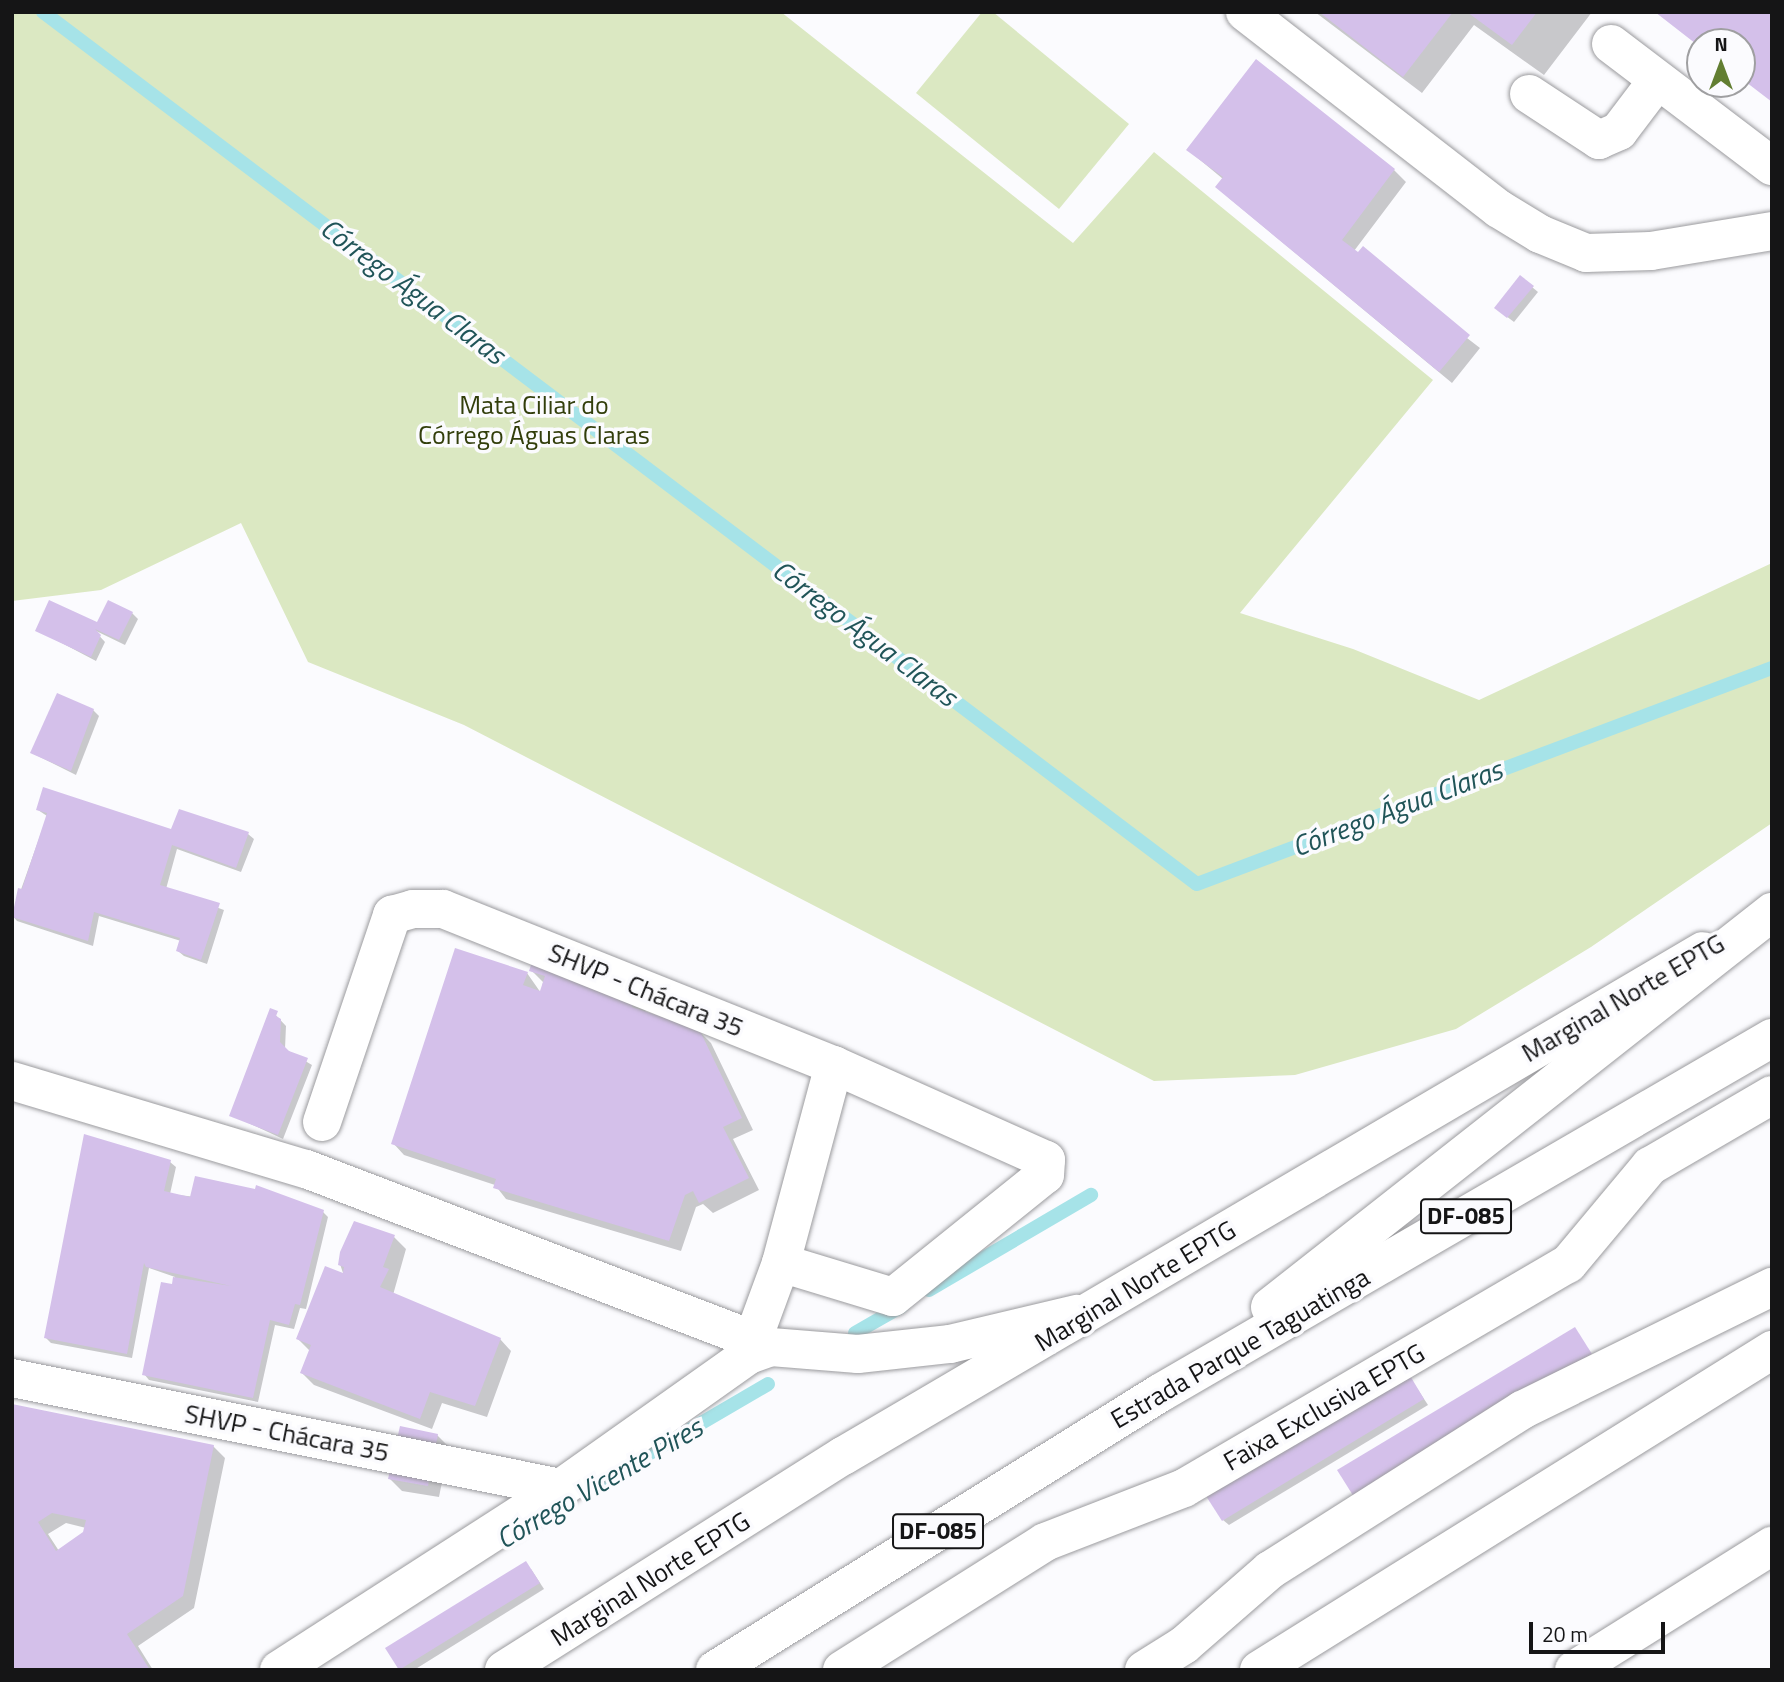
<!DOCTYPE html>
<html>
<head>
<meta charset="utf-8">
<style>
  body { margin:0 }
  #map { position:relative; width:1784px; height:1682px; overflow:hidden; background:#fbfbfe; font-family:"Titillium Web",sans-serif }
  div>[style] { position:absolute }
  .green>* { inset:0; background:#dbe8c2 }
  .shadow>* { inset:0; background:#0003 }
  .stream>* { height:14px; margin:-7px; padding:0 7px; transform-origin:7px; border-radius:7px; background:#a6e3e8 }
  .building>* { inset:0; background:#d4c0ea }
  .roads { filter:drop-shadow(0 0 2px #9b9b9e) drop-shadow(0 0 2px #9b9b9e) }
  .minor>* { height:38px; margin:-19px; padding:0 19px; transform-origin:19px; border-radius:19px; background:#fff }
  .major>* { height:38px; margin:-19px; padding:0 19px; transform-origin:19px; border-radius:19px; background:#fff }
  .highway>* { height:38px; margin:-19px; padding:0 19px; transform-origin:19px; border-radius:19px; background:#fff }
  span { translate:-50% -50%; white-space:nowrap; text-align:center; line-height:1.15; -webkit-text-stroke:7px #fbfbfe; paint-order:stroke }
  .shield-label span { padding:2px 5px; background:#fbfbfe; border:2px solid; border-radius:5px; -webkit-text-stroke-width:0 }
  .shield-label { font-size:24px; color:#151516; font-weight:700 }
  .park-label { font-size:26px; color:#323e0b }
  .street-label { font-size:26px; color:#151516 }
  .water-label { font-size:28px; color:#205458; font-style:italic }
  .frame { position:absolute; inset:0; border:14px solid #151516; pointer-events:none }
  .north { position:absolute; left:1686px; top:28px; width:70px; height:70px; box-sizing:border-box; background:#fbfbfe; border:2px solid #9f9fa1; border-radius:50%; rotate:0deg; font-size:19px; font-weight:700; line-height:28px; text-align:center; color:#151516 }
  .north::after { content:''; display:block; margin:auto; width:24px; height:32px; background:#627e32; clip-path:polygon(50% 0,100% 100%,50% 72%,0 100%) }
  .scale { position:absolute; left:1529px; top:1622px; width:136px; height:32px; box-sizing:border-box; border:4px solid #151516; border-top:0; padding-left:9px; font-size:21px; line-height:24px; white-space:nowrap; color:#151516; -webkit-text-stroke:5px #fbfbfe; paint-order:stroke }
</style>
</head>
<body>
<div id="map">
  <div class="green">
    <i style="clip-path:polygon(12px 12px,781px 12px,1073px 243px,1154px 152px,1433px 380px,1240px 613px,1353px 649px,1479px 700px,1772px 563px,1772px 823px,1591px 947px,1456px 1029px,1295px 1075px,1154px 1081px,464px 725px,308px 662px,241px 523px,101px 590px,12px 601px)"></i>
    <i style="clip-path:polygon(982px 12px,993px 12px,1129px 124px,1059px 209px,916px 93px)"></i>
  </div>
  <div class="shadow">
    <i style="clip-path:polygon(1315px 12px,1592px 12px,1544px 75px,1474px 25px,1422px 93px)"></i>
    <i style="clip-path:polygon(1188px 150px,1394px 170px,1406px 182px,1354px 251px,1480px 348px,1452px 383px,1229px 198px,1223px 179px)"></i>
    <i style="clip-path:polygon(1532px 287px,1538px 292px,1514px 322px,1502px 313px)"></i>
    <i style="clip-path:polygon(132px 613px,138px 619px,125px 645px,94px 630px,105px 642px,96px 661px,37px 630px,98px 625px)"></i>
    <i style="clip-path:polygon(93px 710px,99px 716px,76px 775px,32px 753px)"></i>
    <i style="clip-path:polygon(38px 810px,172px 831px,248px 834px,254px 839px,241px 872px,177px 849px,166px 889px,224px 910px,207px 964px,184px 956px,178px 951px,181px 941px,99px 916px,93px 946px,17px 921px,12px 915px,47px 816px)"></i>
    <i style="clip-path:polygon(531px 970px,649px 1001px,645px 1013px,699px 1031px,711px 1043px,753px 1130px,733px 1139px,759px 1190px,713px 1213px,703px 1204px,696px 1207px,681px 1251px,506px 1199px,495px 1185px,404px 1155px,393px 1143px,527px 973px,541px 993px,543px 982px)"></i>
    <i style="clip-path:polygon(271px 1010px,286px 1026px,285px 1049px,312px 1065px,283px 1139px,231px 1115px)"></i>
    <i style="clip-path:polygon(170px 1162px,176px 1167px,170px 1194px,323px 1212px,328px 1217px,306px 1309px,300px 1308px,294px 1329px,275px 1325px,258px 1402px,149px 1380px,144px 1374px,175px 1277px,149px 1268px,132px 1358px,51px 1343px,46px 1338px)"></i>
    <i style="clip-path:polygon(394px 1237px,406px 1249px,393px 1295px,500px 1339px,511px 1351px,487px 1417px,442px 1403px,432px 1429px,314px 1385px,302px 1373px,311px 1352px,298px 1339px,344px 1276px,340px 1264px)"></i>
    <i style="clip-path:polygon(1409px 1376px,1428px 1405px,1229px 1525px,1223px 1520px)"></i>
    <i style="clip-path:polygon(evenodd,12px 1406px,213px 1446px,225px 1458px,194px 1608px,138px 1646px,153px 1670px,12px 1670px,12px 1406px,66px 1523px,86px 1528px,85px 1533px,59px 1551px,48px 1534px,66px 1523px)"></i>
    <i style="clip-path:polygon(437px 1435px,449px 1447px,439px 1497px,402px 1491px,390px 1479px)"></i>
    <i style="clip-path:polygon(531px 1569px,544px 1589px,414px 1670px,401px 1669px,388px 1649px)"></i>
  </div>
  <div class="stream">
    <i style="left:43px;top:12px;width:1446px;rotate:37.08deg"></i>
    <i style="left:1197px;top:884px;width:614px;rotate:-20.59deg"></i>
    <i style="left:929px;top:1290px;width:188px;rotate:-30.4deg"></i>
    <i style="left:855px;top:1333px;width:54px;rotate:-29.9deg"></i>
    <i style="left:597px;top:1484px;width:198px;rotate:-30.3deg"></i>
  </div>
  <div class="building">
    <i style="clip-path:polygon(1319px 12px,1453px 12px,1403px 77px)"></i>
    <i style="clip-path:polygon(1467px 12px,1537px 12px,1512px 45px)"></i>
    <i style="clip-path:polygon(1655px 12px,1772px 12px,1772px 102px,1742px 79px,1742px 42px,1700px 42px,1700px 47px)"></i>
    <i style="clip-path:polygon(1256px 59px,1395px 169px,1342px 240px,1358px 252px,1363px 246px,1470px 335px,1439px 372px,1215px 187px,1223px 177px,1186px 150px)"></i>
    <i style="clip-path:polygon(1520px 275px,1534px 286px,1507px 318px,1494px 308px)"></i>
    <i style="clip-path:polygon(49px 600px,97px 622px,108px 600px,133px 612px,119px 640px,95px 629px,101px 635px,91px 657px,35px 631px)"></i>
    <i style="clip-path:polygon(57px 693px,94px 709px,71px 771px,30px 753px)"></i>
    <i style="clip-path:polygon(43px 787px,171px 829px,179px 809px,249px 832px,236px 868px,172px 845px,160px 885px,220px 903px,201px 960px,176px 951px,180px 938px,94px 912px,88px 941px,12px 917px,18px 888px,22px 889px,47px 813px,36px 810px)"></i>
    <i style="clip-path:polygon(455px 948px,528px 972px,523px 985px,540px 991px,545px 976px,529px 971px,535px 953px,639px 988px,632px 1007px,699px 1029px,742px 1118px,723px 1127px,749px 1178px,699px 1203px,693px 1191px,685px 1195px,669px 1241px,493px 1188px,496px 1179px,391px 1144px)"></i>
    <i style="clip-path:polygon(270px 1008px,278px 1011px,276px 1016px,281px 1019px,280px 1042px,289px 1051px,308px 1058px,278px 1135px,229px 1116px)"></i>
    <i style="clip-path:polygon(84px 1134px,171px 1160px,164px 1191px,190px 1197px,195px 1176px,255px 1189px,256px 1185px,324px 1210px,300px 1305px,295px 1304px,289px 1325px,270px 1320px,253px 1398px,142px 1375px,161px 1282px,172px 1284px,173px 1277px,231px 1286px,146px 1267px,144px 1263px,127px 1354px,44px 1338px)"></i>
    <i style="clip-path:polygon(354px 1221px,395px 1235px,383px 1267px,389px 1269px,380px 1287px,501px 1338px,475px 1406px,430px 1392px,420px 1419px,300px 1373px,311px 1345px,296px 1339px,325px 1266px,343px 1273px,344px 1267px,338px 1265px,340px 1252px)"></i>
    <i style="clip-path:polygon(1575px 1327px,1592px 1354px,1354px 1497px,1337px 1470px)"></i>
    <i style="clip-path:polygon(1409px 1374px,1424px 1399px,1222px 1521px,1206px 1496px)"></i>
    <i style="clip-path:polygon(evenodd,12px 1404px,214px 1445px,183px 1596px,127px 1634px,150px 1670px,12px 1670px,12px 1404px,52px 1513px,86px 1520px,83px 1532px,56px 1551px,38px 1522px,52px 1513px)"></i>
    <i style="clip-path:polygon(400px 1426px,438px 1434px,428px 1486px,388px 1479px)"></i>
    <i style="clip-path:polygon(526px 1561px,540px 1583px,399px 1670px,385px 1648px)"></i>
  </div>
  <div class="roads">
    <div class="minor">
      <i style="left:1245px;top:12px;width:321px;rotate:37.8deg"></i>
      <i style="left:1499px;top:209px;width:48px;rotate:31.4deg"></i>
      <i style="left:1540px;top:234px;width:50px;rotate:22.4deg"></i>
      <i style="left:1586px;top:253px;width:65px;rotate:-1.8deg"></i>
      <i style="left:1651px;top:251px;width:123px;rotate:-9.4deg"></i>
      <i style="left:1611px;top:44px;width:202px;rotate:37.2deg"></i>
      <i style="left:1529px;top:94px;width:84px;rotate:33.3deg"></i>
      <i style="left:1599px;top:140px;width:22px;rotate:-24deg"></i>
      <i style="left:1619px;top:131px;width:63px;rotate:-52.8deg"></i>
      <i style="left:12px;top:1081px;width:307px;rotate:16.7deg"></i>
      <i style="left:306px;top:1169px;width:498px;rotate:20.9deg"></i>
      <i style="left:771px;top:1347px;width:87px;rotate:4.6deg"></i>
      <i style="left:858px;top:1354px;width:93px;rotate:-6.2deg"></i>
      <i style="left:950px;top:1344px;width:130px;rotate:-13.4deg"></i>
      <i style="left:322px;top:1122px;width:219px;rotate:-71.3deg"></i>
      <i style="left:392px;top:915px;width:22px;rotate:-16deg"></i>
      <i style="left:413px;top:909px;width:30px"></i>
      <i style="left:443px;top:909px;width:421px;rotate:21.8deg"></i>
      <i style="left:834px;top:1065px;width:205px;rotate:105deg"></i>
      <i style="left:781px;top:1263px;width:81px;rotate:110.2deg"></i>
      <i style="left:781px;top:1263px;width:117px;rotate:16.9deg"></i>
      <i style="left:893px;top:1297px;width:195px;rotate:-38.8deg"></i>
      <i style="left:1045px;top:1175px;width:15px;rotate:-86deg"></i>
      <i style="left:1046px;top:1160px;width:232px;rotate:-155.9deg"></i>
      <i style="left:12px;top:1378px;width:560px;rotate:11.33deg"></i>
      <i style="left:279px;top:1670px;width:336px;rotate:-32.8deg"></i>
      <i style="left:561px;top:1488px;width:230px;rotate:-35.3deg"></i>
      <i style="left:749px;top:1355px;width:23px;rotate:-20deg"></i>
      <i style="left:842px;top:1670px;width:240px;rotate:-32.2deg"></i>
      <i style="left:1045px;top:1542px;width:149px;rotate:-21.2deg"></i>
      <i style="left:1184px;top:1488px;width:445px;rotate:-30.3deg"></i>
      <i style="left:1568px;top:1264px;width:128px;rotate:-50.1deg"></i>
      <i style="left:1650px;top:1166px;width:141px;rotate:-30.2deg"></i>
      <i style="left:1144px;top:1670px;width:47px;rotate:-32deg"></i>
      <i style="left:1184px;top:1645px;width:114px;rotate:-41.1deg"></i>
      <i style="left:1270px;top:1570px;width:299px;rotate:-32.4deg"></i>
      <i style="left:1522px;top:1410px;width:279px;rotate:-26.2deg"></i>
    </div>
    <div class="major">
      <i style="left:504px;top:1670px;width:401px;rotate:-32.3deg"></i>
      <i style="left:843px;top:1456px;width:997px;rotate:-30.42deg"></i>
      <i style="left:1574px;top:1670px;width:234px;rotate:-32.1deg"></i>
    </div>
    <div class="highway">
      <i style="left:1270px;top:1307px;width:639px;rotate:-38.2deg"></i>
      <i style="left:715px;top:1670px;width:524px;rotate:-31.9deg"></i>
      <i style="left:1160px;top:1393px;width:708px;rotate:-30.12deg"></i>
      <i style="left:1259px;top:1670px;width:605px;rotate:-31.96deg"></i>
    </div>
  </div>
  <div class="shield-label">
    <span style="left:1466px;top:1216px">DF-085</span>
    <span style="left:938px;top:1531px">DF-085</span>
  </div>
  <div class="park-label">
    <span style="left:534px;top:420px">Mata Ciliar do<br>Córrego Águas Claras</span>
  </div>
  <div class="street-label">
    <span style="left:646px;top:990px;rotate:22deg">SHVP - Chácara 35</span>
    <span style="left:1623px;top:998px;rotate:-30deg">Marginal Norte EPTG</span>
    <span style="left:1135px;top:1286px;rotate:-31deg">Marginal Norte EPTG</span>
    <span style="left:1240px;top:1348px;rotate:-30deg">Estrada Parque Taguatinga</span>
    <span style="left:1324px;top:1407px;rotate:-30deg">Faixa Exclusiva EPTG</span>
    <span style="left:287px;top:1433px;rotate:11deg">SHVP - Chácara 35</span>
    <span style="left:650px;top:1579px;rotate:-32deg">Marginal Norte EPTG</span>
  </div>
  <div class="water-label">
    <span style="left:413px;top:291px;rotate:37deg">Córrego Água Claras</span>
    <span style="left:865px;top:633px;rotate:37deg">Córrego Água Claras</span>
    <span style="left:1397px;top:808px;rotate:-21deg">Córrego Água Claras</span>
    <span style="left:599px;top:1483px;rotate:-30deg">Córrego Vicente Pires</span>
  </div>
  <div class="frame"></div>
  <div class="north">N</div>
  <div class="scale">20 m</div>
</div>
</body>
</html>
